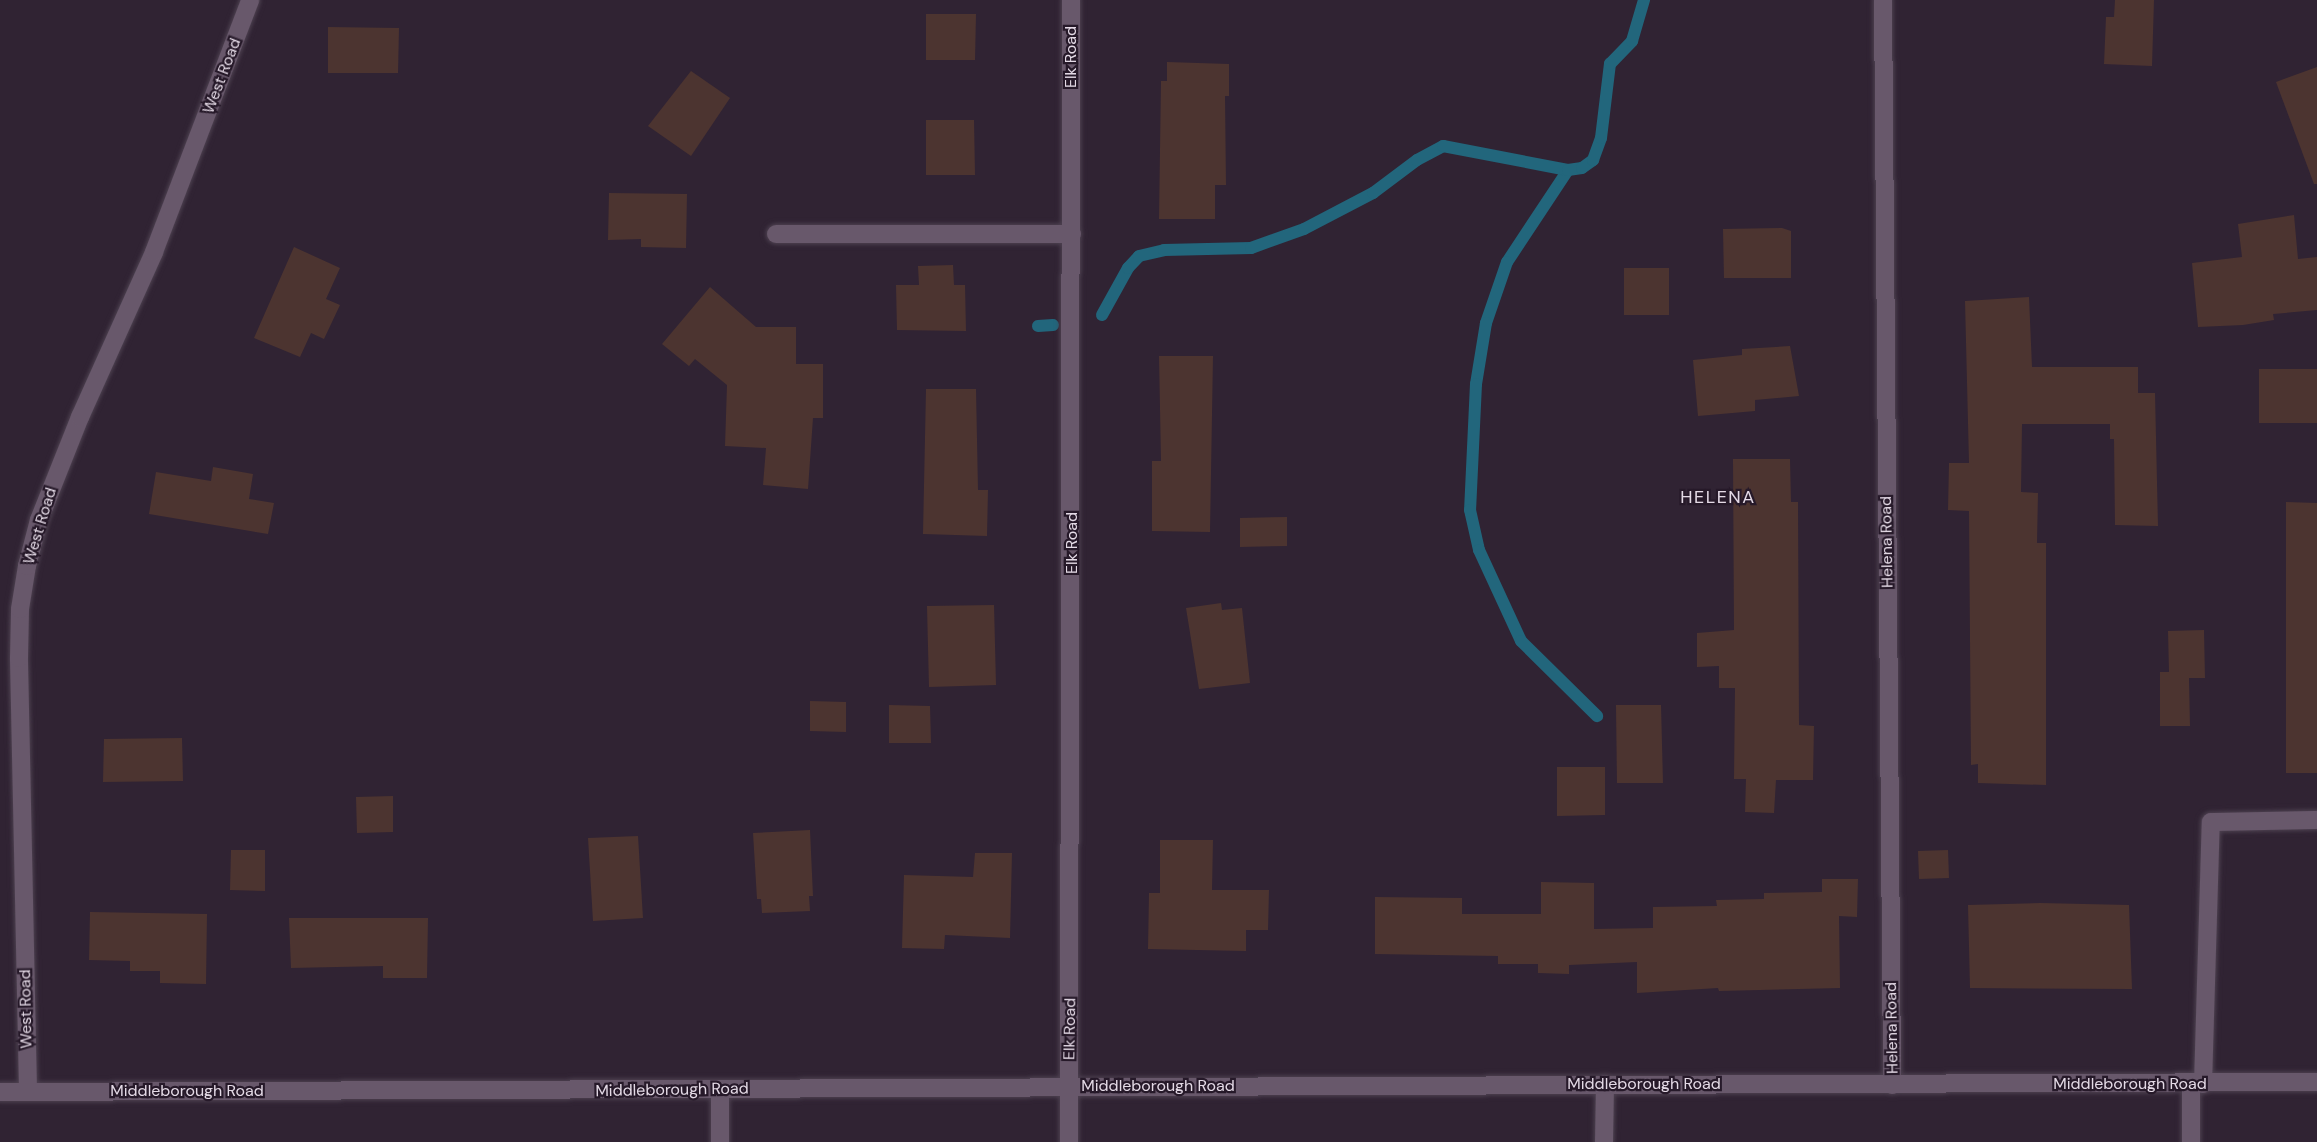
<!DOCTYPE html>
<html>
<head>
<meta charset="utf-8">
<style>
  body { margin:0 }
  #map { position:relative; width:2317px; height:1142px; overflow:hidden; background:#302333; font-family:"DM Sans",sans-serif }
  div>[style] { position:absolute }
  .stream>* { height:12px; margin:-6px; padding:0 6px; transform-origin:6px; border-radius:6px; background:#22667c }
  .building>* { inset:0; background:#4c3430 }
  .roads { filter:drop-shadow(0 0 2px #4d4150) drop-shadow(0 0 2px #4d4150) }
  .minor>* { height:18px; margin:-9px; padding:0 9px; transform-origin:9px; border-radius:9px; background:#68586b }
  span { translate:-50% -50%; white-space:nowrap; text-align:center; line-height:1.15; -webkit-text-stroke:4.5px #261929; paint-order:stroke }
  .street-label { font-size:16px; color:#e4dae6 }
  .neighbourhood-label { font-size:18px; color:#e4dae6; letter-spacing:1.5px }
</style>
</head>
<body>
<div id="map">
  <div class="stream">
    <i style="left:1568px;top:170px;width:110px;rotate:123.5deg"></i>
    <i style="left:1507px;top:262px;width:65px;rotate:109deg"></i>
    <i style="left:1486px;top:323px;width:62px;rotate:99.3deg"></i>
    <i style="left:1476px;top:384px;width:126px;rotate:92.7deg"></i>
    <i style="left:1470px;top:510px;width:41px;rotate:77.3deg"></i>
    <i style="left:1479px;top:550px;width:100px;rotate:65.2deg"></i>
    <i style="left:1521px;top:641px;width:107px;rotate:44.6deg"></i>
    <i style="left:1102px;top:315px;width:54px;rotate:-61deg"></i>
    <i style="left:1128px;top:268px;width:16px;rotate:-47deg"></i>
    <i style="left:1139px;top:256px;width:26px;rotate:-13deg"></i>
    <i style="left:1164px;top:250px;width:87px;rotate:-1.3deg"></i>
    <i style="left:1251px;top:248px;width:56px;rotate:-19.7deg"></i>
    <i style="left:1304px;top:229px;width:78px;rotate:-27.6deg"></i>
    <i style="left:1373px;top:193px;width:55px;rotate:-36.9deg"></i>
    <i style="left:1417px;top:160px;width:30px;rotate:-28deg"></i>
    <i style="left:1443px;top:146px;width:127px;rotate:10.9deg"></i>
    <i style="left:1568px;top:170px;width:14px;rotate:-8deg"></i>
    <i style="left:1582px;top:168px;width:14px;rotate:-36deg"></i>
    <i style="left:1593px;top:160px;width:23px;rotate:-70deg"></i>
    <i style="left:1601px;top:138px;width:75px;rotate:-83.1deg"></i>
    <i style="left:1610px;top:64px;width:32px;rotate:-46deg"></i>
    <i style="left:1632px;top:41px;width:43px;rotate:-73.7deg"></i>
    <i style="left:1038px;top:326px;width:15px;rotate:-4deg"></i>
  </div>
  <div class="building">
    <i style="clip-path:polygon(2115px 0,2154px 0,2152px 66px,2104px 64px,2106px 17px,2114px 17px)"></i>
    <i style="clip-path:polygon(926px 14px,976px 14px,975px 60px,926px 60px)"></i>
    <i style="clip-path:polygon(328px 27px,399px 28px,398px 73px,328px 73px)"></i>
    <i style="clip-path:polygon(1167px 62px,1229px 64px,1229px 96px,1225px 96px,1226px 185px,1215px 185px,1215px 219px,1159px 219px,1161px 81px,1167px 81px)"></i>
    <i style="clip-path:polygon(2317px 67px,2317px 184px,2314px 184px,2276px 82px)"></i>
    <i style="clip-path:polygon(691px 71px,730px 98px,691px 156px,648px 126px)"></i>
    <i style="clip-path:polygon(926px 120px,974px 120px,975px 175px,926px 175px)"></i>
    <i style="clip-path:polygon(609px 193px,687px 194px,686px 248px,641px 247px,641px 239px,608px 240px)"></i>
    <i style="clip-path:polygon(2294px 215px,2298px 259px,2317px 257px,2317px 310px,2273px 314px,2274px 320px,2243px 325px,2198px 327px,2192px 263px,2242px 257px,2238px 224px)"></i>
    <i style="clip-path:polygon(1782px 228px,1791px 231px,1791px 278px,1724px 278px,1723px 229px)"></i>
    <i style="clip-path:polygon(294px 247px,340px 268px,326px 299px,340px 305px,324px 339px,311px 333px,300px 357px,254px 338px)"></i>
    <i style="clip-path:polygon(953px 265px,954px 285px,965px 285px,966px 331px,897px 330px,896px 285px,919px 285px,918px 266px)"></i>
    <i style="clip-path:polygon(1624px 268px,1669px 268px,1669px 315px,1624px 315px)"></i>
    <i style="clip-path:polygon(710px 287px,756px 327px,796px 327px,796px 364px,823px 364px,823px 418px,813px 418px,808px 489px,763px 485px,766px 448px,725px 446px,727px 385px,695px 359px,689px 366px,662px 344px)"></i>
    <i style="clip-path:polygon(2029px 297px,2032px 367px,2138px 367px,2138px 393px,2155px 393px,2158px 526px,2115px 525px,2114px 439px,2110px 439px,2110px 424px,2022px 424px,2021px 492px,2038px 493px,2037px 543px,2046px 543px,2046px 785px,1978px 783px,1978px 764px,1971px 765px,1969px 511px,1948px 510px,1949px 463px,1969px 463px,1965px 301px)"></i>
    <i style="clip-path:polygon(1790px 346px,1799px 396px,1755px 400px,1755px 411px,1698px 416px,1693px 360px,1742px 355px,1742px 349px)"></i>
    <i style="clip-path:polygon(1159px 356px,1213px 356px,1210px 532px,1152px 531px,1152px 461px,1161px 461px)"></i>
    <i style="clip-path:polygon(2259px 369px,2317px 369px,2317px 423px,2259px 423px)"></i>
    <i style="clip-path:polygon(926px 389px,976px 389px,978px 490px,988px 490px,987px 536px,923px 534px)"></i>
    <i style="clip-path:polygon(1733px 459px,1790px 459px,1791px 502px,1798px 502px,1799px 725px,1814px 726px,1813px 780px,1776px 780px,1774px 813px,1745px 812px,1746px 779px,1734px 779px,1735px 688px,1719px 688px,1719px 666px,1697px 667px,1697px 633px,1734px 630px)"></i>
    <i style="clip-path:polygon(213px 467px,253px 474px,249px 499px,274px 503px,268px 534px,149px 514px,156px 472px,211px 481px)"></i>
    <i style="clip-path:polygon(2286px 502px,2317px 503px,2317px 773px,2286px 773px)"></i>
    <i style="clip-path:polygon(1287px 517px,1287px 546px,1240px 547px,1240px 518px)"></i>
    <i style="clip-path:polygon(1221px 603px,1222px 610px,1242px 608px,1250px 683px,1199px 689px,1186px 608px)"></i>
    <i style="clip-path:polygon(994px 605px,996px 685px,929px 687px,927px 606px)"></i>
    <i style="clip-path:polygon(2204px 630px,2205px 678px,2189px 678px,2190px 726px,2160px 726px,2160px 672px,2169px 672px,2168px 631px)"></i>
    <i style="clip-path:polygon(810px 701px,846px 702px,846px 732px,810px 731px)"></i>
    <i style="clip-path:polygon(889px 705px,930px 706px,931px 743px,889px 743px)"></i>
    <i style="clip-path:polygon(1616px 705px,1661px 705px,1663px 783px,1617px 783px)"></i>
    <i style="clip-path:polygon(182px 738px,183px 781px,103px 782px,104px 739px)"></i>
    <i style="clip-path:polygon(1557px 767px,1605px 767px,1605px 815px,1557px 816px)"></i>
    <i style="clip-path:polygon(393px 796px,393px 832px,357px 833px,356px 797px)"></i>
    <i style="clip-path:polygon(810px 830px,813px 896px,809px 896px,810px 911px,762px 913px,761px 899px,757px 899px,753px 833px)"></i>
    <i style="clip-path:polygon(638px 836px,643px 918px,593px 921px,588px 838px)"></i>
    <i style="clip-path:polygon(1160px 840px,1213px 840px,1212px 890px,1269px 890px,1268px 930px,1246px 930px,1246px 951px,1148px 949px,1149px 893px,1160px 893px)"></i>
    <i style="clip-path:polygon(231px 850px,265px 850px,265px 891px,230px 890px)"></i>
    <i style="clip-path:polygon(1948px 850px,1949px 878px,1919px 879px,1918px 851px)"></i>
    <i style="clip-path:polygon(975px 853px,1012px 853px,1010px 938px,945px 935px,944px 949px,902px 948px,904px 875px,973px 877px)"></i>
    <i style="clip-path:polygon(1822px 879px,1858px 879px,1857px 917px,1839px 916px,1840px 988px,1719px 991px,1718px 988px,1637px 993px,1637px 962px,1569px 965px,1569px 974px,1538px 973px,1538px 964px,1498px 964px,1498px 956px,1375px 954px,1375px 897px,1462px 898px,1462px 914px,1541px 914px,1541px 882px,1594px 883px,1594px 929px,1653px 928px,1653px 907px,1717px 906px,1716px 900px,1764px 899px,1764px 893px,1822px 892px)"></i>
    <i style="clip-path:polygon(2040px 903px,2129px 905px,2132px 989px,1970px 988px,1968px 905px)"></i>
    <i style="clip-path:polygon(90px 912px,207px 914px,206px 984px,160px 983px,160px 971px,130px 971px,130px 961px,89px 960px)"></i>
    <i style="clip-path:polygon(289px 918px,428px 918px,427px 978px,383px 978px,383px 966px,291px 968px)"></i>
  </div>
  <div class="roads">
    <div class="minor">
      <i style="left:1883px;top:0;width:1085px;rotate:89.52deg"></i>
      <i style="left:776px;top:234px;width:296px"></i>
      <i style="left:2203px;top:1084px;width:262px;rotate:-88.3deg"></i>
      <i style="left:2211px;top:822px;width:106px;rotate:-1.1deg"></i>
      <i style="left:720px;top:1089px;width:53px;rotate:90deg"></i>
      <i style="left:28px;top:1090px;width:432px;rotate:-91.2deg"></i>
      <i style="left:19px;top:658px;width:49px;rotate:-88.8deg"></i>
      <i style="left:20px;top:609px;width:44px;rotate:-80.8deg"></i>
      <i style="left:27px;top:566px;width:48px;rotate:-75.4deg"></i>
      <i style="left:39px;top:520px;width:111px;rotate:-68.3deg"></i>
      <i style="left:80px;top:417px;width:181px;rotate:-65.8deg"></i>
      <i style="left:154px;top:252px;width:270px;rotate:-69.1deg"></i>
      <i style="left:0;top:1092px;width:2317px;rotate:-0.25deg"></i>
      <i style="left:1069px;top:1142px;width:1142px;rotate:-89.9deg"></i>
      <i style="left:1604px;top:1142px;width:58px;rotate:-89deg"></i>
      <i style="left:2191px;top:1142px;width:59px;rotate:-90deg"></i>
    </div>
  </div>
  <div class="street-label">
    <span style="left:1071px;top:57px;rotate:-90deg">Elk Road</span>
    <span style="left:222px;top:76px;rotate:-69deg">West Road</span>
    <span style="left:40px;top:526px;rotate:-73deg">West Road</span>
    <span style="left:1887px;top:542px;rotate:-91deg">Helena Road</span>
    <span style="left:1072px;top:543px;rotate:-90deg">Elk Road</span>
    <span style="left:26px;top:1009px;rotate:-91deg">West Road</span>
    <span style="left:1892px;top:1028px;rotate:-91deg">Helena Road</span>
    <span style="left:1070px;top:1029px;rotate:-89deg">Elk Road</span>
    <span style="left:1644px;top:1084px">Middleborough Road</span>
    <span style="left:2130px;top:1084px">Middleborough Road</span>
    <span style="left:1158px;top:1086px">Middleborough Road</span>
    <span style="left:672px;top:1090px;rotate:-1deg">Middleborough Road</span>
    <span style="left:187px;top:1091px">Middleborough Road</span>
  </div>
  <div class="neighbourhood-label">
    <span style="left:1718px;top:497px">HELENA</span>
  </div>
</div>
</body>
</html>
